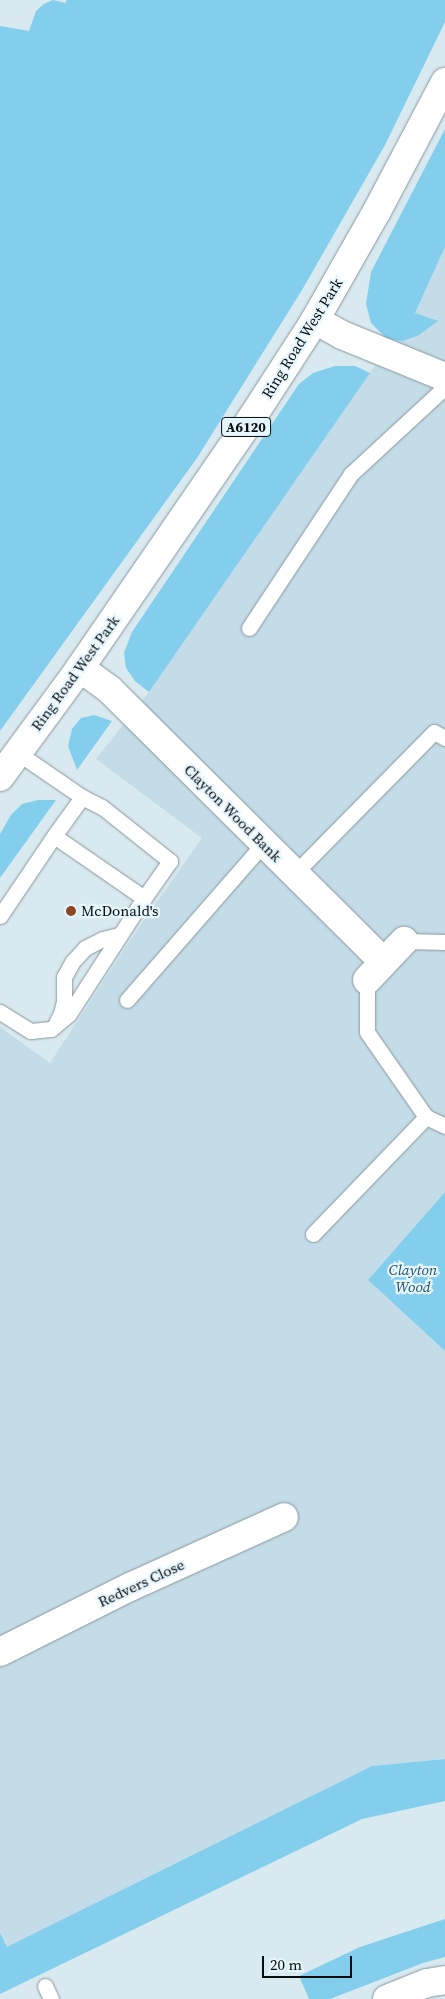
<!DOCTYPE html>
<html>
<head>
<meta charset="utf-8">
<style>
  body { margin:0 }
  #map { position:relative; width:445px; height:1999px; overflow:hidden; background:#d9e9f0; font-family:"Source Serif 4",serif }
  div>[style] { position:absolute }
  .built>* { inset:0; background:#c4dce7 }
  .green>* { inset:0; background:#82ceec }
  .roads { filter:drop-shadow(0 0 1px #88979e) drop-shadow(0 0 1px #88979e) }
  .service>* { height:15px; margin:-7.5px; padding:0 7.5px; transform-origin:7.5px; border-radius:7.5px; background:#fff }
  .minor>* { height:28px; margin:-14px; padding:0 14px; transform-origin:14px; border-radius:14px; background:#fff }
  .trunk>* { height:28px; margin:-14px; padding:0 14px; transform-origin:14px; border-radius:14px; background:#fff }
  .dots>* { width:14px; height:14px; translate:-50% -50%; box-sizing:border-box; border:2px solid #e6f6fd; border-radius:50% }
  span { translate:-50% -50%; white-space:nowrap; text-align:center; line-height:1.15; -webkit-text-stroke:4.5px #e6f6fd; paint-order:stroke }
  .shield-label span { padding:1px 4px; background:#e6f6fd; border:1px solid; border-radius:4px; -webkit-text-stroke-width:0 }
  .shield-label { font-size:14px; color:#080e10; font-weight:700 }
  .street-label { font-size:15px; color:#080e10 }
  .poi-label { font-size:15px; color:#080e10 }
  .left { translate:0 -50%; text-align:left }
  .park-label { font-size:15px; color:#235466; font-style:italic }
  .scale { position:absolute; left:262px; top:1956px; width:90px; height:22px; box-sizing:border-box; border:2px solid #080e10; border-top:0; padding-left:6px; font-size:15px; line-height:18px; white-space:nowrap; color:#080e10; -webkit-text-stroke:4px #e6f6fd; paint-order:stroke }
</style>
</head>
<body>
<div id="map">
  <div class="built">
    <i style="clip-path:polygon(445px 247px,445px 1192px,368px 1280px,445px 1351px,445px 1759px,372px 1766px,0 1951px,0 1027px,50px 1063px,131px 939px,202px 838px,96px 759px,149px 692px,370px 373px,415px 313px)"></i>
  </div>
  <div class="green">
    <i style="clip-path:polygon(53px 0,65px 3px,67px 0,445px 0,445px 22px,385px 145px,302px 290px,197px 458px,0 731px,0 26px,29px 31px,36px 11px,44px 4px)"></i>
    <i style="clip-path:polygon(445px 129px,445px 247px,415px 313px,438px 321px,419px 335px,403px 341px,387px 339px,371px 323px,366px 304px,371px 272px)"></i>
    <i style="clip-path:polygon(335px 366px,355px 366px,370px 373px,149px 692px,135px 681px,126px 668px,124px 653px,132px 632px,299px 384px,313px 373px)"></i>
    <i style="clip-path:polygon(94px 715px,112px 721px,77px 770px,68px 746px,72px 729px,81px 718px)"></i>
    <i style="clip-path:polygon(38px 800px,56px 800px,0 878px,0 834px,11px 815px,22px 804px)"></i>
    <i style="clip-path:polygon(445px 1192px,445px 1351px,368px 1280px)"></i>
    <i style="clip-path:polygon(445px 1759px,445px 1801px,362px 1819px,0 1994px,0 1933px,7px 1947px,372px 1766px)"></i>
    <i style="clip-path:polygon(445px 1919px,445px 1957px,423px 1963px,330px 1999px,309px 1999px,299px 1976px,360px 1947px)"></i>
  </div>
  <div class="roads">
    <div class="service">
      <i style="left:249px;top:628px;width:185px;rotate:-56.5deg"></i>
      <i style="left:351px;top:474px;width:128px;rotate:-42.8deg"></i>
      <i style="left:18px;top:753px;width:78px;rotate:34.5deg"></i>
      <i style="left:82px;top:797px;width:22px;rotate:27deg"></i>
      <i style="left:102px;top:807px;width:87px;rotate:38.5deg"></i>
      <i style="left:170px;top:861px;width:45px;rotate:125.1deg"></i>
      <i style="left:144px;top:898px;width:109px;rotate:-145.4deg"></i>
      <i style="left:54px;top:836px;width:48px;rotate:-54.3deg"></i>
      <i style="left:294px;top:874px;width:199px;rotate:-45.4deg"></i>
      <i style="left:434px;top:732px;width:13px;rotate:29deg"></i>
      <i style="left:0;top:916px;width:97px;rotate:-56deg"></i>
      <i style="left:404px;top:941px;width:41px;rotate:1.4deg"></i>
      <i style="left:127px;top:1000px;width:208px;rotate:-48.9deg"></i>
      <i style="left:0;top:1012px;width:36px;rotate:32deg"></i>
      <i style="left:31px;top:1031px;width:20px;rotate:-6deg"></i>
      <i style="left:51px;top:1029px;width:23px;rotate:-40deg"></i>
      <i style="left:69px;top:1014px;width:138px;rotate:-57.1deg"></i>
      <i style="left:57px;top:1021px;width:8px;rotate:-60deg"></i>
      <i style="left:61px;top:1014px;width:13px;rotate:-77deg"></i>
      <i style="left:64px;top:1001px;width:24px;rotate:-90deg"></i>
      <i style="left:64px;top:977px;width:18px;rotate:-61deg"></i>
      <i style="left:73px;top:961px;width:18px;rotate:-47deg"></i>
      <i style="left:85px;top:948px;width:20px;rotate:-27deg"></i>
      <i style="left:103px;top:939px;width:16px;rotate:-14deg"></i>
      <i style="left:426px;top:1117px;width:21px;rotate:25deg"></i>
      <i style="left:313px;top:1234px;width:163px;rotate:-46deg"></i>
      <i style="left:426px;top:1117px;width:103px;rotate:-124.8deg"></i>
      <i style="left:367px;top:1032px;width:52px;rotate:-90deg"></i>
      <i style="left:45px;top:1986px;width:14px;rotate:65deg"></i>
    </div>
    <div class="minor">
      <i style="left:315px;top:320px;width:31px;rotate:29deg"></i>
      <i style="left:342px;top:335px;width:111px;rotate:22.2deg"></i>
      <i style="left:80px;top:668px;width:36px;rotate:36deg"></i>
      <i style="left:109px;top:689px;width:387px;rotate:44.8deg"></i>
      <i style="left:367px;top:980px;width:54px;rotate:-46.5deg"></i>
      <i style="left:0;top:1652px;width:145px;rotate:-26.6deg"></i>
      <i style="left:130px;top:1587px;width:169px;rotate:-24.4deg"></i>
      <i style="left:387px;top:1999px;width:43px;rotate:-21.8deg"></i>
      <i style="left:427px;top:1983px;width:18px;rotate:-9deg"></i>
    </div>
    <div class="trunk">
      <i style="left:0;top:777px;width:135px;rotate:-53.7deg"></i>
      <i style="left:80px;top:668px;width:306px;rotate:-55.5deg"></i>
      <i style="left:253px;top:416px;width:114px;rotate:-57.1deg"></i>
      <i style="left:315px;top:320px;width:125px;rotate:-60.4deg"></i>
      <i style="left:377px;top:211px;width:146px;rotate:-62.2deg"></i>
    </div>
  </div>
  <div class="dots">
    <i style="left:71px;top:911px;background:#8e4723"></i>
  </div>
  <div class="shield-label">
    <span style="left:246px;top:427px">A6120</span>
  </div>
  <div class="street-label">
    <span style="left:302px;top:338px;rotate:-58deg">Ring Road West Park</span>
    <span style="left:75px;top:673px;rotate:-54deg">Ring Road West Park</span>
    <span style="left:233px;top:813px;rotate:45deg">Clayton Wood Bank</span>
    <span style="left:141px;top:1583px;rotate:-25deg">Redvers Close</span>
  </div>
  <div class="poi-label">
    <span class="left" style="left:81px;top:911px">McDonald's</span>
  </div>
  <div class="park-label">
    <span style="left:413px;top:1278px">Clayton<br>Wood</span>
  </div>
  <div class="scale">20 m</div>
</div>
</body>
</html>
